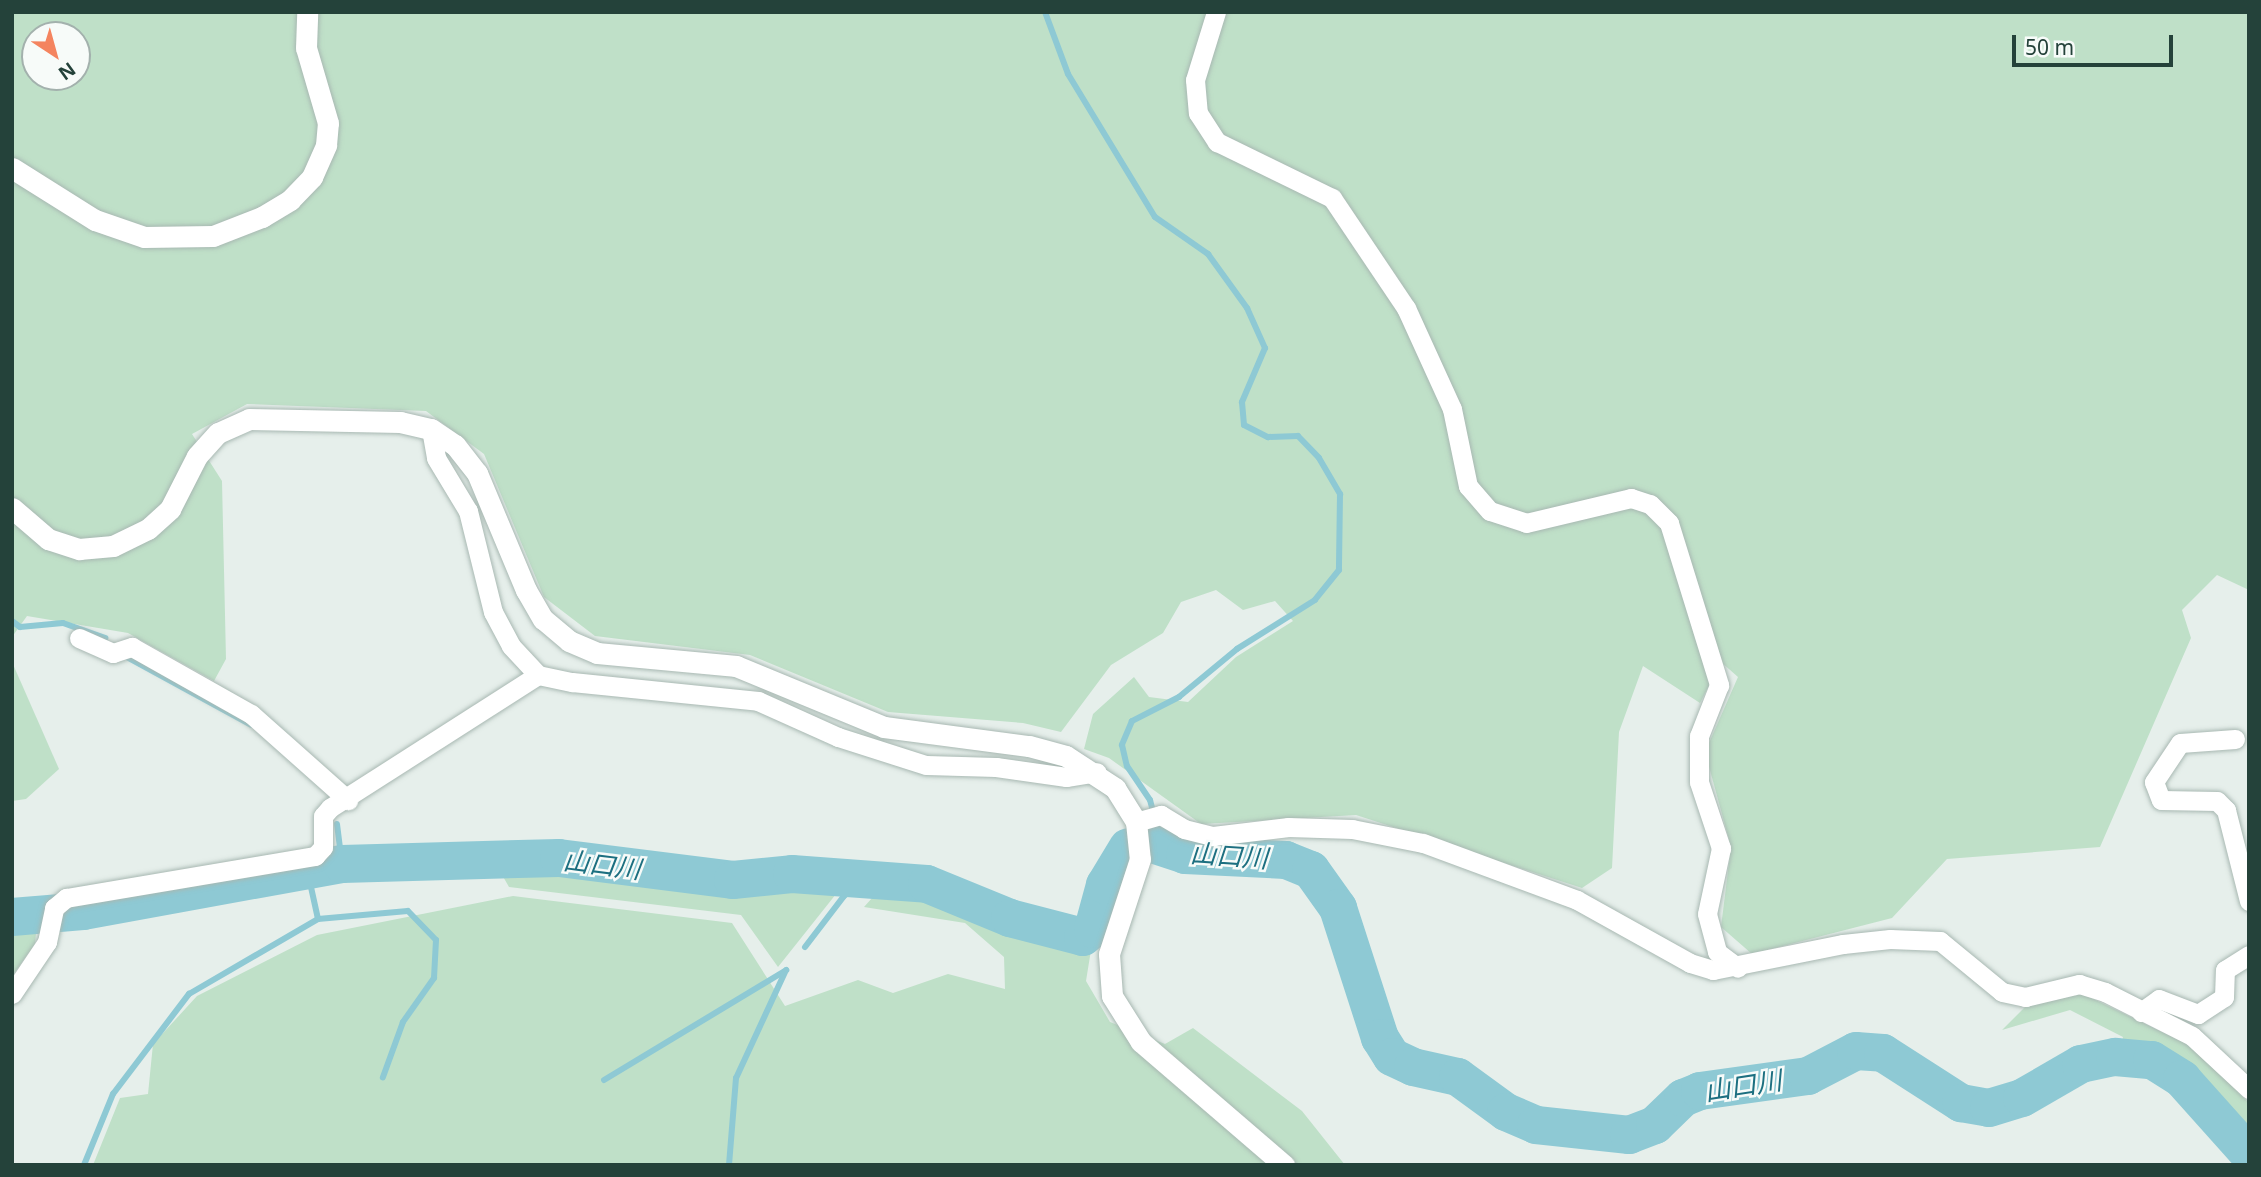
<!DOCTYPE html>
<html>
<head>
<meta charset="utf-8">
<style>
  body { margin:0 }
  #map { position:relative; width:2261px; height:1177px; overflow:hidden; background:#e6efeb; font-family:"Noto Sans","Noto Sans JP",sans-serif }
  div>[style] { position:absolute }
  .green>* { inset:0; background:#bfe0c8 }
  .stream>* { height:6px; margin:-3px; padding:0 3px; transform-origin:3px; border-radius:3px; background:#8ec9d4 }
  .river>* { height:38px; margin:-19px; padding:0 19px; transform-origin:19px; border-radius:19px; background:#8ec9d4 }
  .roads { filter:drop-shadow(0 0 2px #a8b8b2) drop-shadow(0 0 2px #a8b8b2) }
  .minor>* { height:19px; margin:-9.5px; padding:0 9.5px; transform-origin:9.5px; border-radius:9.5px; background:#fff }
  .tertiary>* { height:21px; margin:-10.5px; padding:0 10.5px; transform-origin:10.5px; border-radius:10.5px; background:#fff }
  span { translate:-50% -50%; white-space:nowrap; text-align:center; line-height:1.15; -webkit-text-stroke:5px #f7fbf9; paint-order:stroke }
  .water-label { font-size:26px; color:#1c6f80; font-style:italic }
  .frame { position:absolute; inset:0; border:14px solid #24423a; pointer-events:none }
  .north { position:absolute; left:21px; top:21px; width:70px; height:70px; box-sizing:border-box; background:#f7fbf9; border:2px solid #a3b1ad; border-radius:50%; rotate:144deg; font-size:19px; font-weight:700; line-height:28px; text-align:center; color:#24423a }
  .north::after { content:''; display:block; margin:auto; width:24px; height:32px; background:#f4845f; clip-path:polygon(50% 0,100% 100%,50% 72%,0 100%) }
  .scale { position:absolute; left:2012px; top:35px; width:161px; height:32px; box-sizing:border-box; border:4px solid #24423a; border-top:0; padding-left:9px; font-size:21px; line-height:24px; white-space:nowrap; color:#24423a; -webkit-text-stroke:5px #f7fbf9; paint-order:stroke }
</style>
</head>
<body>
<div id="map">
  <div class="green">
    <i style="clip-path:polygon(evenodd,12px 12px,2249px 12px,2249px 590px,2217px 575px,2182px 610px,2191px 638px,2100px 847px,1947px 859px,1892px 918px,1752px 954px,1721px 927px,1731px 847px,1705px 752px,1738px 677px,1721px 662px,1700px 703px,1643px 666px,1619px 732px,1612px 868px,1582px 888px,1356px 815px,1201px 824px,1109px 758px,1084px 749px,1093px 714px,1134px 677px,1149px 697px,1188px 702px,1236px 657px,1293px 621px,1275px 601px,1243px 610px,1216px 590px,1181px 602px,1163px 633px,1111px 665px,1061px 732px,1023px 723px,888px 712px,750px 655px,595px 636px,544px 597px,484px 454px,426px 411px,247px 404px,192px 434px,222px 481px,226px 659px,214px 681px,128px 633px,27px 616px,12px 637px,12px 12px,35px 35px,77px 35px,77px 77px,35px 77px,35px 35px)"></i>
    <i style="clip-path:polygon(12px 662px,59px 769px,26px 799px,12px 801px)"></i>
    <i style="clip-path:polygon(553px 870px,721px 894px,840px 889px,778px 967px,741px 915px,509px 887px,501px 873px)"></i>
    <i style="clip-path:polygon(880px 889px,924px 891px,1008px 931px,1091px 950px,1086px 981px,1110px 1022px,1165px 1044px,1193px 1028px,1302px 1111px,1345px 1165px,93px 1165px,120px 1098px,148px 1094px,153px 1044px,197px 996px,317px 935px,513px 896px,732px 923px,785px 1006px,858px 980px,893px 993px,948px 974px,1005px 989px,1004px 957px,965px 923px,864px 907px)"></i>
    <i style="clip-path:polygon(39px 901px,35px 944px,12px 976px,12px 905px)"></i>
    <i style="clip-path:polygon(2079px 992px,2193px 1047px,2249px 1103px,2249px 1135px,2182px 1066px,2150px 1049px,2119px 1049px,2123px 1037px,2070px 1010px,2002px 1030px,2027px 1005px)"></i>
  </div>
  <div class="stream">
    <i style="left:1045px;top:12px;width:66px;rotate:69.6deg"></i>
    <i style="left:1068px;top:74px;width:167px;rotate:58.7deg"></i>
    <i style="left:1155px;top:217px;width:65px;rotate:34.9deg"></i>
    <i style="left:1208px;top:254px;width:67px;rotate:54.2deg"></i>
    <i style="left:1247px;top:308px;width:44px;rotate:65.8deg"></i>
    <i style="left:1265px;top:348px;width:59px;rotate:113.1deg"></i>
    <i style="left:1242px;top:402px;width:23px;rotate:85deg"></i>
    <i style="left:1244px;top:425px;width:27px;rotate:27deg"></i>
    <i style="left:1268px;top:437px;width:30px;rotate:-2deg"></i>
    <i style="left:1298px;top:436px;width:30px;rotate:46deg"></i>
    <i style="left:1319px;top:458px;width:42px;rotate:59.7deg"></i>
    <i style="left:1340px;top:494px;width:76px;rotate:90.8deg"></i>
    <i style="left:1339px;top:570px;width:38px;rotate:129deg"></i>
    <i style="left:1315px;top:600px;width:92px;rotate:147.9deg"></i>
    <i style="left:1237px;top:649px;width:75px;rotate:140.4deg"></i>
    <i style="left:1179px;top:697px;width:53px;rotate:152.9deg"></i>
    <i style="left:1132px;top:721px;width:26px;rotate:113deg"></i>
    <i style="left:1122px;top:745px;width:22px;rotate:77deg"></i>
    <i style="left:1127px;top:766px;width:41px;rotate:55.9deg"></i>
    <i style="left:1150px;top:800px;width:35px;rotate:75deg"></i>
    <i style="left:1159px;top:834px;width:16px;rotate:52deg"></i>
    <i style="left:12px;top:621px;width:10px;rotate:37deg"></i>
    <i style="left:20px;top:627px;width:43px;rotate:-5.3deg"></i>
    <i style="left:63px;top:623px;width:45px;rotate:19.7deg"></i>
    <i style="left:127px;top:657px;width:141px;rotate:28.7deg"></i>
    <i style="left:337px;top:824px;width:40px;rotate:82.9deg"></i>
    <i style="left:318px;top:919px;width:90px;rotate:-5.1deg"></i>
    <i style="left:408px;top:911px;width:40px;rotate:46deg"></i>
    <i style="left:436px;top:940px;width:38px;rotate:93deg"></i>
    <i style="left:434px;top:978px;width:54px;rotate:125.2deg"></i>
    <i style="left:403px;top:1022px;width:59px;rotate:110deg"></i>
    <i style="left:805px;top:947px;width:64px;rotate:-52.6deg"></i>
    <i style="left:844px;top:896px;width:26px;rotate:-39deg"></i>
    <i style="left:604px;top:1080px;width:213px;rotate:-31.1deg"></i>
    <i style="left:786px;top:970px;width:119px;rotate:114.8deg"></i>
    <i style="left:736px;top:1078px;width:87px;rotate:94.6deg"></i>
    <i style="left:84px;top:1165px;width:77px;rotate:-67.8deg"></i>
    <i style="left:113px;top:1094px;width:126px;rotate:-52.8deg"></i>
    <i style="left:189px;top:994px;width:149px;rotate:-30.2deg"></i>
    <i style="left:318px;top:919px;width:51px;rotate:-102.4deg"></i>
  </div>
  <div class="river">
    <i style="left:1155px;top:845px;width:32px;rotate:18deg"></i>
    <i style="left:1185px;top:855px;width:101px;rotate:2.8deg"></i>
    <i style="left:1286px;top:860px;width:27px;rotate:22deg"></i>
    <i style="left:1311px;top:870px;width:47px;rotate:54.6deg"></i>
    <i style="left:1338px;top:908px;width:137px;rotate:72.1deg"></i>
    <i style="left:1380px;top:1038px;width:22px;rotate:58deg"></i>
    <i style="left:1392px;top:1057px;width:23px;rotate:25deg"></i>
    <i style="left:1413px;top:1067px;width:46px;rotate:12.5deg"></i>
    <i style="left:1458px;top:1077px;width:59px;rotate:36.1deg"></i>
    <i style="left:1506px;top:1112px;width:33px;rotate:23deg"></i>
    <i style="left:1536px;top:1125px;width:94px;rotate:6.1deg"></i>
    <i style="left:1629px;top:1135px;width:28px;rotate:-21deg"></i>
    <i style="left:1655px;top:1125px;width:39px;rotate:-44deg"></i>
    <i style="left:1683px;top:1098px;width:18px;rotate:-22deg"></i>
    <i style="left:1700px;top:1091px;width:109px;rotate:-7.9deg"></i>
    <i style="left:1808px;top:1076px;width:54px;rotate:-27.5deg"></i>
    <i style="left:1856px;top:1051px;width:27px;rotate:4deg"></i>
    <i style="left:1883px;top:1053px;width:93px;rotate:32.7deg"></i>
    <i style="left:1961px;top:1103px;width:28px;rotate:10deg"></i>
    <i style="left:1989px;top:1108px;width:34px;rotate:-17deg"></i>
    <i style="left:2022px;top:1098px;width:68px;rotate:-30deg"></i>
    <i style="left:2081px;top:1064px;width:35px;rotate:-12deg"></i>
    <i style="left:2115px;top:1057px;width:37px;rotate:5deg"></i>
    <i style="left:2152px;top:1060px;width:36px;rotate:32deg"></i>
    <i style="left:2182px;top:1079px;width:101px;rotate:48.2deg"></i>
    <i style="left:12px;top:917px;width:71px;rotate:-4.8deg"></i>
    <i style="left:83px;top:911px;width:263px;rotate:-10.3deg"></i>
    <i style="left:342px;top:864px;width:217px;rotate:-1.6deg"></i>
    <i style="left:559px;top:858px;width:175px;rotate:7.2deg"></i>
    <i style="left:733px;top:880px;width:59px;rotate:-5.8deg"></i>
    <i style="left:792px;top:874px;width:135px;rotate:4.2deg"></i>
    <i style="left:927px;top:884px;width:90px;rotate:22.3deg"></i>
    <i style="left:1010px;top:918px;width:75px;rotate:14.6deg"></i>
    <i style="left:1083px;top:937px;width:13px;rotate:-39deg"></i>
    <i style="left:1093px;top:929px;width:46px;rotate:-74.7deg"></i>
    <i style="left:1105px;top:885px;width:44px;rotate:-58.8deg"></i>
  </div>
  <div class="roads">
    <div class="minor">
      <i style="left:1216px;top:12px;width:71px;rotate:107.2deg"></i>
      <i style="left:1195px;top:80px;width:33px;rotate:85deg"></i>
      <i style="left:1198px;top:113px;width:35px;rotate:57deg"></i>
      <i style="left:1217px;top:142px;width:128px;rotate:26deg"></i>
      <i style="left:1332px;top:198px;width:133px;rotate:56.1deg"></i>
      <i style="left:1406px;top:308px;width:111px;rotate:65.5deg"></i>
      <i style="left:1452px;top:409px;width:79px;rotate:78.3deg"></i>
      <i style="left:1468px;top:486px;width:33px;rotate:49deg"></i>
      <i style="left:1490px;top:511px;width:38px;rotate:18deg"></i>
      <i style="left:1526px;top:523px;width:108px;rotate:-13.4deg"></i>
      <i style="left:1631px;top:498px;width:20px;rotate:18deg"></i>
      <i style="left:1650px;top:504px;width:27px;rotate:45deg"></i>
      <i style="left:1669px;top:523px;width:170px;rotate:72.8deg"></i>
      <i style="left:1719px;top:685px;width:55px;rotate:111.4deg"></i>
      <i style="left:1699px;top:736px;width:46px;rotate:90deg"></i>
      <i style="left:1699px;top:782px;width:70px;rotate:71.6deg"></i>
      <i style="left:1721px;top:848px;width:67px;rotate:102deg"></i>
      <i style="left:1707px;top:914px;width:39px;rotate:75deg"></i>
      <i style="left:1717px;top:952px;width:26px;rotate:37deg"></i>
      <i style="left:431px;top:429px;width:29px;rotate:80deg"></i>
      <i style="left:436px;top:458px;width:62px;rotate:58.9deg"></i>
      <i style="left:468px;top:511px;width:104px;rotate:76.1deg"></i>
      <i style="left:493px;top:612px;width:38px;rotate:62deg"></i>
      <i style="left:511px;top:646px;width:40px;rotate:47deg"></i>
      <i style="left:538px;top:675px;width:35px;rotate:12deg"></i>
      <i style="left:572px;top:682px;width:187px;rotate:5.8deg"></i>
      <i style="left:758px;top:701px;width:88px;rotate:24.2deg"></i>
      <i style="left:838px;top:737px;width:92px;rotate:17.7deg"></i>
      <i style="left:926px;top:765px;width:70px;rotate:1.6deg"></i>
      <i style="left:996px;top:767px;width:71px;rotate:8.1deg"></i>
      <i style="left:1066px;top:777px;width:31px;rotate:-9deg"></i>
      <i style="left:79px;top:638px;width:37px;rotate:24deg"></i>
      <i style="left:113px;top:653px;width:20px;rotate:-18deg"></i>
      <i style="left:132px;top:647px;width:137px;rotate:29.4deg"></i>
      <i style="left:251px;top:714px;width:130px;rotate:41.6deg"></i>
      <i style="left:2235px;top:739px;width:55px;rotate:175.8deg"></i>
      <i style="left:2180px;top:743px;width:47px;rotate:123.7deg"></i>
      <i style="left:2154px;top:782px;width:19px;rotate:69deg"></i>
      <i style="left:2161px;top:800px;width:56px;rotate:1deg"></i>
      <i style="left:2217px;top:801px;width:13px;rotate:45deg"></i>
      <i style="left:2226px;top:810px;width:94px;rotate:75.8deg"></i>
      <i style="left:1136px;top:822px;width:26px;rotate:-16deg"></i>
      <i style="left:1161px;top:815px;width:27px;rotate:31deg"></i>
      <i style="left:1184px;top:829px;width:30px;rotate:14deg"></i>
      <i style="left:1213px;top:836px;width:76px;rotate:-6.8deg"></i>
      <i style="left:1288px;top:827px;width:64px;rotate:1.8deg"></i>
      <i style="left:1352px;top:829px;width:72px;rotate:11.2deg"></i>
      <i style="left:1423px;top:843px;width:164px;rotate:20.3deg"></i>
      <i style="left:1577px;top:900px;width:129px;rotate:29.1deg"></i>
      <i style="left:1690px;top:963px;width:24px;rotate:17deg"></i>
      <i style="left:1713px;top:970px;width:133px;rotate:-11.3deg"></i>
      <i style="left:1843px;top:944px;width:47px;rotate:-6.1deg"></i>
      <i style="left:1890px;top:939px;width:50px;rotate:2.3deg"></i>
      <i style="left:1940px;top:941px;width:80px;rotate:39.4deg"></i>
      <i style="left:2002px;top:992px;width:24px;rotate:12deg"></i>
      <i style="left:2025px;top:997px;width:56px;rotate:-13.5deg"></i>
      <i style="left:2079px;top:984px;width:27px;rotate:17deg"></i>
      <i style="left:2105px;top:992px;width:97px;rotate:26.8deg"></i>
      <i style="left:2192px;top:1036px;width:78px;rotate:42.9deg"></i>
      <i style="left:12px;top:994px;width:63px;rotate:-56.1deg"></i>
      <i style="left:47px;top:942px;width:35px;rotate:-78deg"></i>
      <i style="left:54px;top:908px;width:16px;rotate:-40deg"></i>
      <i style="left:66px;top:898px;width:253px;rotate:-9.6deg"></i>
      <i style="left:315px;top:856px;width:12px;rotate:-48deg"></i>
      <i style="left:323px;top:847px;width:31px;rotate:-90deg"></i>
      <i style="left:323px;top:816px;width:11px;rotate:-49deg"></i>
      <i style="left:330px;top:808px;width:247px;rotate:-32.6deg"></i>
      <i style="left:2141px;top:1012px;width:22px;rotate:-36deg"></i>
      <i style="left:2159px;top:999px;width:42px;rotate:21deg"></i>
      <i style="left:2198px;top:1014px;width:31px;rotate:-33deg"></i>
      <i style="left:2224px;top:997px;width:27px;rotate:-88deg"></i>
      <i style="left:2225px;top:970px;width:28px;rotate:-32deg"></i>
    </div>
    <div class="tertiary">
      <i style="left:12px;top:168px;width:98px;rotate:32.1deg"></i>
      <i style="left:95px;top:220px;width:52px;rotate:19.1deg"></i>
      <i style="left:144px;top:237px;width:69px;rotate:-0.8deg"></i>
      <i style="left:213px;top:236px;width:53px;rotate:-21.2deg"></i>
      <i style="left:262px;top:217px;width:33px;rotate:-31deg"></i>
      <i style="left:290px;top:200px;width:32px;rotate:-46deg"></i>
      <i style="left:312px;top:177px;width:35px;rotate:-66deg"></i>
      <i style="left:326px;top:145px;width:22px;rotate:-85deg"></i>
      <i style="left:328px;top:123px;width:78px;rotate:-106.3deg"></i>
      <i style="left:306px;top:48px;width:36px;rotate:-88deg"></i>
      <i style="left:12px;top:508px;width:48px;rotate:40.7deg"></i>
      <i style="left:48px;top:539px;width:33px;rotate:18deg"></i>
      <i style="left:79px;top:549px;width:34px;rotate:-5deg"></i>
      <i style="left:113px;top:546px;width:39px;rotate:-26deg"></i>
      <i style="left:148px;top:529px;width:30px;rotate:-42deg"></i>
      <i style="left:170px;top:509px;width:59px;rotate:-63deg"></i>
      <i style="left:197px;top:456px;width:31px;rotate:-48deg"></i>
      <i style="left:218px;top:433px;width:34px;rotate:-24deg"></i>
      <i style="left:249px;top:419px;width:151px;rotate:1.1deg"></i>
      <i style="left:400px;top:422px;width:32px;rotate:13deg"></i>
      <i style="left:431px;top:429px;width:29px;rotate:34deg"></i>
      <i style="left:455px;top:445px;width:36px;rotate:52deg"></i>
      <i style="left:477px;top:473px;width:127px;rotate:67.3deg"></i>
      <i style="left:526px;top:590px;width:34px;rotate:60deg"></i>
      <i style="left:543px;top:619px;width:34px;rotate:40deg"></i>
      <i style="left:569px;top:641px;width:30px;rotate:23deg"></i>
      <i style="left:597px;top:653px;width:140px;rotate:5.3deg"></i>
      <i style="left:736px;top:666px;width:160px;rotate:22.4deg"></i>
      <i style="left:884px;top:727px;width:146px;rotate:7.5deg"></i>
      <i style="left:1029px;top:746px;width:38px;rotate:15deg"></i>
      <i style="left:1066px;top:756px;width:59px;rotate:33.1deg"></i>
      <i style="left:1115px;top:788px;width:40px;rotate:58deg"></i>
      <i style="left:1136px;top:822px;width:37px;rotate:84deg"></i>
      <i style="left:1140px;top:859px;width:100px;rotate:108.1deg"></i>
      <i style="left:1109px;top:954px;width:42px;rotate:85.9deg"></i>
      <i style="left:1112px;top:996px;width:54px;rotate:57.8deg"></i>
      <i style="left:1141px;top:1042px;width:189px;rotate:40.7deg"></i>
    </div>
  </div>
  <div class="water-label">
    <span style="left:1229px;top:856px;rotate:4deg">山口川</span>
    <span style="left:602px;top:865px;rotate:7deg">山口川</span>
    <span style="left:1743px;top:1086px;rotate:-9deg">山口川</span>
  </div>
  <div class="frame"></div>
  <div class="north">N</div>
  <div class="scale">50 m</div>
</div>
</body>
</html>
